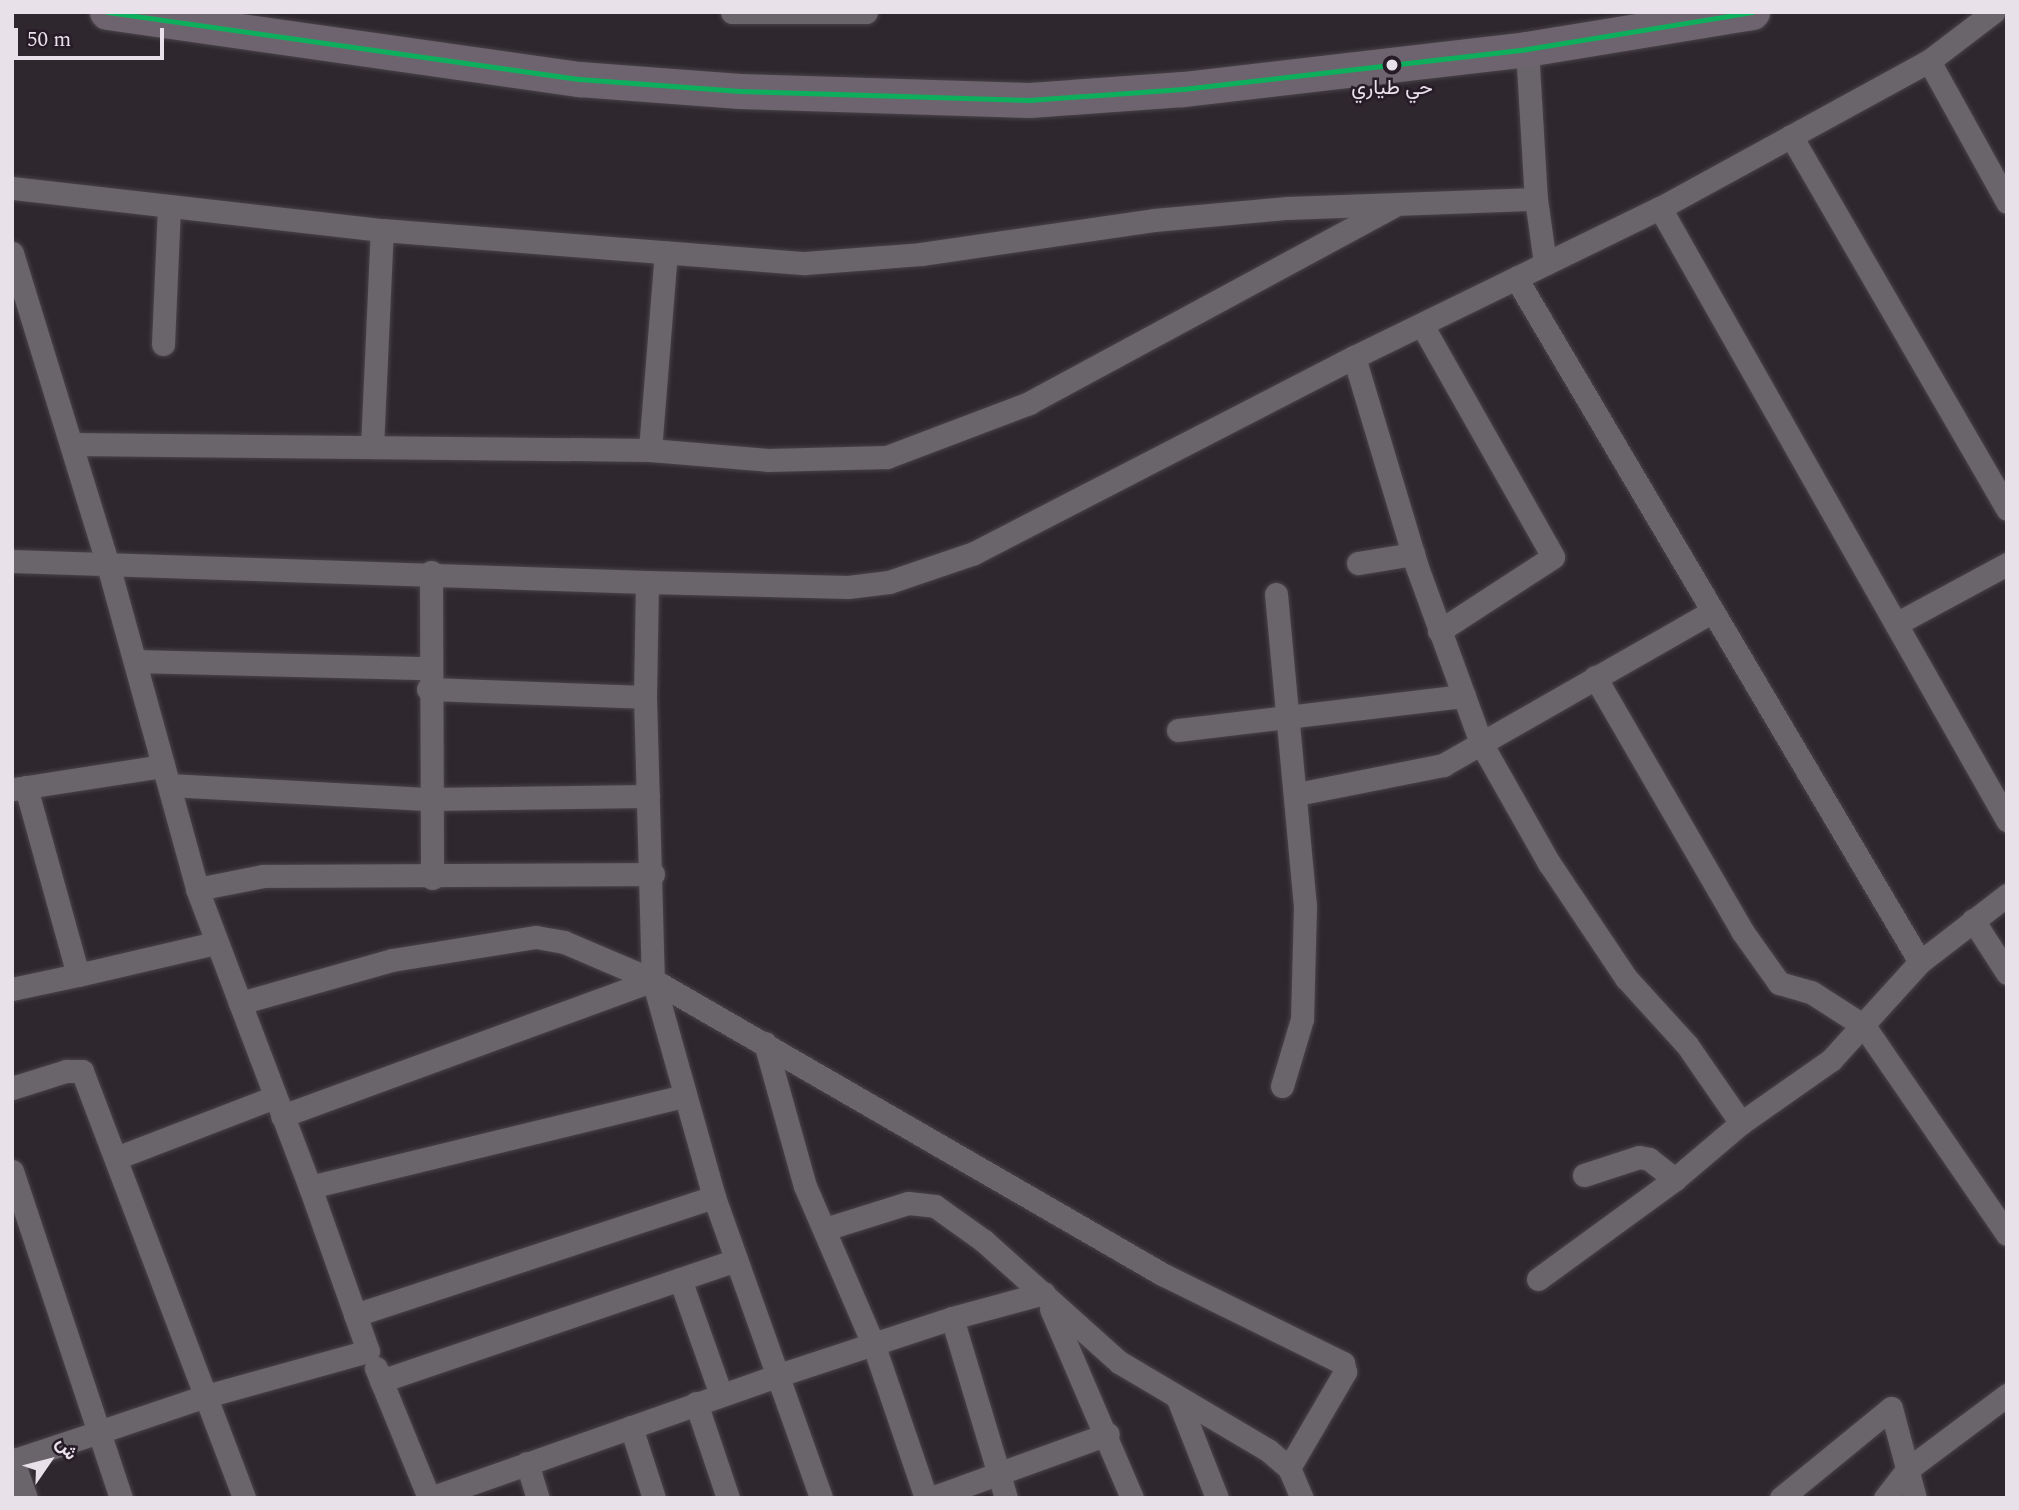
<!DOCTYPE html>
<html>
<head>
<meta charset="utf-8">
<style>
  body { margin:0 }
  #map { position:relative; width:2019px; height:1510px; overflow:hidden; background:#2e282e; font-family:Spectral,Vazirmatn,serif }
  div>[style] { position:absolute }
  .roads { filter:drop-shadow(0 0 2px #484348) drop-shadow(0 0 2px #484348) }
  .street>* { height:23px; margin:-11.5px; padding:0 11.5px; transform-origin:11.5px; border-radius:11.5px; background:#6a656a }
  .primary>* { height:35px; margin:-17.5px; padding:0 17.5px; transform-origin:17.5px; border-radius:17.5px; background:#6e646f }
  .bus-1>* { height:5px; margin:-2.5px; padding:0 2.5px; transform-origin:2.5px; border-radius:2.5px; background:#0daf5c }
  .dots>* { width:19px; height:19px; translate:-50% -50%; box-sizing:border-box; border:4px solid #261b27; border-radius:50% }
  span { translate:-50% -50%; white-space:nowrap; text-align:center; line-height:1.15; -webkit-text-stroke:5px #261b27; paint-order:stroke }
  .bus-label { font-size:21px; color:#e8e1e9 }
  .frame { position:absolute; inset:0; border:14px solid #e8e1e9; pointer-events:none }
  .north { position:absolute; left:14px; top:1426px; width:70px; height:70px; -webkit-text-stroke:5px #261b27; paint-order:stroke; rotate:55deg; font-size:19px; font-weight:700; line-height:28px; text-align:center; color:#e8e1e9 }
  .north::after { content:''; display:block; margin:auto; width:24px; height:32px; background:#e8e1e9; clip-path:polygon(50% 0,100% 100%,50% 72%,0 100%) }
  .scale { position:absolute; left:14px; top:28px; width:150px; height:32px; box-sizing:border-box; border:4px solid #e8e1e9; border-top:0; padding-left:9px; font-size:21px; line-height:24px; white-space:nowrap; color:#e8e1e9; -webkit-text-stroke:5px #261b27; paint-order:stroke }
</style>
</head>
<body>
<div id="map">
  <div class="roads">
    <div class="street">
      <i style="left:732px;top:12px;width:134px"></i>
      <i style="left:1527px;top:49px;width:150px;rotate:86.6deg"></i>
      <i style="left:1929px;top:61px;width:161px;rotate:61deg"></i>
      <i style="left:1791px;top:136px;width:431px;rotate:59.9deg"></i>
      <i style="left:12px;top:188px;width:372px;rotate:6.5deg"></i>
      <i style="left:382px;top:230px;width:424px;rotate:4.5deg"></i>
      <i style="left:805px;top:263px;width:116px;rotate:-4.4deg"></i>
      <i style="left:921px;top:254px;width:235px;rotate:-8.3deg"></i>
      <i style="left:1154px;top:220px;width:134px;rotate:-5.2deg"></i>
      <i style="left:1287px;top:208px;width:249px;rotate:-2.1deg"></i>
      <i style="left:1536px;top:199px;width:65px;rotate:82deg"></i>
      <i style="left:1660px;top:208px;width:704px;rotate:60.45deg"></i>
      <i style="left:12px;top:253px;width:326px;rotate:72.9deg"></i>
      <i style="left:108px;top:565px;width:336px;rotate:74.6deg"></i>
      <i style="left:197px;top:889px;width:122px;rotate:69.3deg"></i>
      <i style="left:240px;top:1003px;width:158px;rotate:-15.8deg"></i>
      <i style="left:392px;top:960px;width:146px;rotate:-9.1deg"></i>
      <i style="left:536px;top:937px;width:28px;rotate:10deg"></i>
      <i style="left:564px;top:942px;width:97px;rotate:23.1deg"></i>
      <i style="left:653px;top:980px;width:588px;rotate:30.01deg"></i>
      <i style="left:1162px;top:1274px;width:202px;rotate:26.2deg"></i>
      <i style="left:1343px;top:1363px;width:9px;rotate:77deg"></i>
      <i style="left:1345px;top:1372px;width:111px;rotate:120.3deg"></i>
      <i style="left:1516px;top:278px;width:794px;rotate:59.43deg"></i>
      <i style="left:1422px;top:325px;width:266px;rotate:60.5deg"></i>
      <i style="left:1553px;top:557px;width:136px;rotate:147deg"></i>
      <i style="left:163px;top:344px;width:138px;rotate:-87.5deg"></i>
      <i style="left:1354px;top:357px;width:219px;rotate:73.3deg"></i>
      <i style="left:1417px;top:567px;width:187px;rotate:70deg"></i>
      <i style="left:1481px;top:743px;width:138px;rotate:60.5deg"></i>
      <i style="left:1549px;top:863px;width:138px;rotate:56.2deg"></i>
      <i style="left:1626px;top:978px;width:91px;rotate:47.7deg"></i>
      <i style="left:1687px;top:1045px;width:95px;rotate:55.3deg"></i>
      <i style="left:1741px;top:1123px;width:110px;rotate:-35deg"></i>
      <i style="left:1831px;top:1060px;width:132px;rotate:-47.8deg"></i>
      <i style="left:1920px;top:962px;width:110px;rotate:-37.6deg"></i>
      <i style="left:72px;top:444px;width:578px;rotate:0.59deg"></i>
      <i style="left:650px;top:450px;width:118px;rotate:4.8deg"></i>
      <i style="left:768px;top:460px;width:119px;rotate:-1.4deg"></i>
      <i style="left:887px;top:457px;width:152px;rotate:-20.8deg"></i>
      <i style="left:1029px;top:403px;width:412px;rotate:-28.4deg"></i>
      <i style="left:372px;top:447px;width:217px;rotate:-87.4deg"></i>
      <i style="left:650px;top:450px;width:198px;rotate:-85.4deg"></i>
      <i style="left:12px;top:561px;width:635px;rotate:1.89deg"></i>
      <i style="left:647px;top:582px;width:201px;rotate:1.4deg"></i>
      <i style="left:848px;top:587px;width:41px;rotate:-7deg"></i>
      <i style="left:889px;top:582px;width:90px;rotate:-18.8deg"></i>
      <i style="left:974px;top:553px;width:428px;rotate:-27.3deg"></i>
      <i style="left:1354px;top:357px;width:340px;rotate:-26deg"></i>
      <i style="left:1660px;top:208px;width:307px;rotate:-28.7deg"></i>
      <i style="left:1929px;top:61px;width:81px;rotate:-37.4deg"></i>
      <i style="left:1358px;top:563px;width:56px;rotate:-9.3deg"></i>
      <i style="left:431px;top:572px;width:306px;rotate:89.8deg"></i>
      <i style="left:647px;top:582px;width:115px;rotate:91deg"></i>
      <i style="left:645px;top:697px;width:283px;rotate:88.4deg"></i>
      <i style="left:653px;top:980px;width:225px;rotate:74.3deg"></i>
      <i style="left:714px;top:1197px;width:319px;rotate:70.4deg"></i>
      <i style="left:1276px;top:594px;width:313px;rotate:84.7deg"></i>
      <i style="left:1305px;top:906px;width:113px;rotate:91.5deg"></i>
      <i style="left:1302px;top:1019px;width:70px;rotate:106.6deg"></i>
      <i style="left:1896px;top:624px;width:126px;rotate:-28.4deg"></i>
      <i style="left:135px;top:661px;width:293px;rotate:1.4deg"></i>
      <i style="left:1595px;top:677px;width:293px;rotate:59.9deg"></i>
      <i style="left:1742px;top:931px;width:64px;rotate:54.6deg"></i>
      <i style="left:1779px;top:983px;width:33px;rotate:16deg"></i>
      <i style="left:1811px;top:992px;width:63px;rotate:32.7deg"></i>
      <i style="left:1864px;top:1026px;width:252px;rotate:55.5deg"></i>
      <i style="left:428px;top:689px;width:217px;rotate:2.1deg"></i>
      <i style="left:1178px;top:730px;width:288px;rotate:-6.8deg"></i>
      <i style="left:169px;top:785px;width:262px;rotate:3.1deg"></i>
      <i style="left:431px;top:799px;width:217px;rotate:-0.8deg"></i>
      <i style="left:14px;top:789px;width:151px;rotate:-8.8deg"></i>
      <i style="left:1297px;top:794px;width:149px;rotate:-11.2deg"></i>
      <i style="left:1443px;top:765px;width:309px;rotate:-29.7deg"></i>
      <i style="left:197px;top:889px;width:67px;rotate:-11.1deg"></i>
      <i style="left:263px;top:876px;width:390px;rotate:-0.3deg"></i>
      <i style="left:1973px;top:920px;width:63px;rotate:57.3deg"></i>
      <i style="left:78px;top:975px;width:141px;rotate:-13.1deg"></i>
      <i style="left:12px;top:989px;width:67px;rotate:-12deg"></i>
      <i style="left:78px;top:975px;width:195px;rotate:-105.5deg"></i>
      <i style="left:240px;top:1003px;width:197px;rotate:69.2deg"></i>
      <i style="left:310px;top:1187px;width:384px;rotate:-13.7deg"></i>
      <i style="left:765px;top:1043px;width:148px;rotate:74.4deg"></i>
      <i style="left:805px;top:1186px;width:174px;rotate:66.7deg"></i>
      <i style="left:874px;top:1346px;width:161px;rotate:71.1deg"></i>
      <i style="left:12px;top:1088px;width:57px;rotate:-17.5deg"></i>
      <i style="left:66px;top:1071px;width:16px"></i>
      <i style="left:82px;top:1071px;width:457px;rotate:69.2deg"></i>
      <i style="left:282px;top:1116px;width:395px;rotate:-20.1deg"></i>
      <i style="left:116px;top:1158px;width:170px;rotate:-21deg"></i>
      <i style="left:12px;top:1171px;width:275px;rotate:71.6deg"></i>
      <i style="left:99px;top:1432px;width:113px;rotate:-18.6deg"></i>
      <i style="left:206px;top:1396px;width:168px;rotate:-15.5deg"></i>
      <i style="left:368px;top:1351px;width:174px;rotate:-109.5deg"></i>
      <i style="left:1584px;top:1175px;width:58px;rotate:-18.1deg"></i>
      <i style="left:1639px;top:1157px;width:10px;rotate:11deg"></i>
      <i style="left:1649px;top:1159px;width:33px;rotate:38deg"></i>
      <i style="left:825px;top:1229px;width:87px;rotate:-17.4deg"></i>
      <i style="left:908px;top:1203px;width:27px;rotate:6deg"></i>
      <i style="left:935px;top:1206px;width:60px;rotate:35.5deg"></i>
      <i style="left:984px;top:1241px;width:181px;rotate:41.9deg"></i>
      <i style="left:1119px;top:1362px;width:173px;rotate:30.6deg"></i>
      <i style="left:1268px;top:1450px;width:28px;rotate:41deg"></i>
      <i style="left:1289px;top:1468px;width:33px;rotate:67deg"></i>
      <i style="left:680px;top:1279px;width:123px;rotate:70.5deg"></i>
      <i style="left:1538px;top:1279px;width:170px;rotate:-36.1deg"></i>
      <i style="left:1675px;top:1179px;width:87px;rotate:-40.3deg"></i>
      <i style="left:1051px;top:1309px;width:206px;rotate:66.8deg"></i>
      <i style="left:355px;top:1315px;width:378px;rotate:-18.2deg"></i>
      <i style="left:952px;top:1318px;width:188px;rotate:73.3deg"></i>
      <i style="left:376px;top:1368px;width:140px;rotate:67.8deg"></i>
      <i style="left:381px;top:1381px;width:375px;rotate:-18.8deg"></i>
      <i style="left:1178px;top:1399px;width:106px;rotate:68.5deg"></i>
      <i style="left:696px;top:1403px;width:100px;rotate:71.4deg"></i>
      <i style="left:631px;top:1427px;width:75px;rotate:72.1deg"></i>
      <i style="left:12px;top:1459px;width:41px;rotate:70.3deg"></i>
      <i style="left:12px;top:1461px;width:92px;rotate:-18.4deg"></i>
      <i style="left:99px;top:1432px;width:70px;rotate:71.6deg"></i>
      <i style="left:527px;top:1463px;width:37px;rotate:73deg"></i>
      <i style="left:430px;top:1498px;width:370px;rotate:-19.4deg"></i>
      <i style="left:779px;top:1375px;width:182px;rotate:-18.2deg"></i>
      <i style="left:952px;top:1318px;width:95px;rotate:-15.2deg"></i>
      <i style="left:931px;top:1498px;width:188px;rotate:-19.9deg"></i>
      <i style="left:1781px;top:1498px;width:142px;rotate:-39.3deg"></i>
      <i style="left:1891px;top:1408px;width:93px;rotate:75.1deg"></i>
      <i style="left:1885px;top:1498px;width:37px;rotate:-52deg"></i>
      <i style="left:1908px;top:1469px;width:124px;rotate:-36.8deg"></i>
    </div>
    <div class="primary">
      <i style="left:107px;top:12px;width:477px;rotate:8.1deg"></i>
      <i style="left:579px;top:79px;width:161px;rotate:4.3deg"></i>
      <i style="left:740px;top:91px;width:289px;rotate:1.8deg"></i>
      <i style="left:1029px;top:100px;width:154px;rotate:-4.1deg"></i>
      <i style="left:1183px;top:89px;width:346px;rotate:-6.6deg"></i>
      <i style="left:1527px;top:49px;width:228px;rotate:-9.3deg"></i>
    </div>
  </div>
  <div class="bus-1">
    <i style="left:107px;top:12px;width:477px;rotate:8.1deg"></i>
    <i style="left:579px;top:79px;width:161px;rotate:4.3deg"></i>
    <i style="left:740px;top:91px;width:289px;rotate:1.8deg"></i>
    <i style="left:1029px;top:100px;width:154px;rotate:-4.1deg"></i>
    <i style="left:1183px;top:89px;width:346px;rotate:-6.6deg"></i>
    <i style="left:1527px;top:49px;width:228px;rotate:-9.3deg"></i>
  </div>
  <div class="dots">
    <i style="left:1392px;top:65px;background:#e8e1e9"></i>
  </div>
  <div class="bus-label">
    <span style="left:1392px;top:88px">حي طياري</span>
  </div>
  <div class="frame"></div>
  <div class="north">ش</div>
  <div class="scale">50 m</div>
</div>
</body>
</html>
